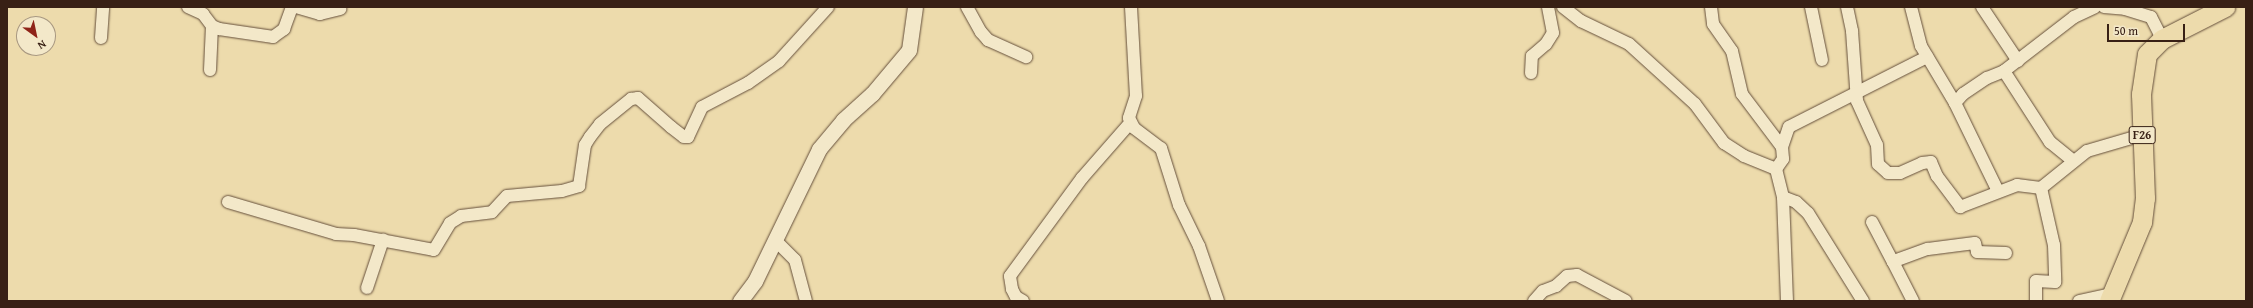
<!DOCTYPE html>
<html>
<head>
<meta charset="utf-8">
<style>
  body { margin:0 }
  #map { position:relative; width:2253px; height:308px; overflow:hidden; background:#eddbac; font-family:"Gentium Book Plus",serif }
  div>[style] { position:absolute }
  .roads { filter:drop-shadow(0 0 1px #654f3b) drop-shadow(0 0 1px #654f3b) }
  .minor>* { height:12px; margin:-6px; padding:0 6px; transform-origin:6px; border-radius:6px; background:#f3e8c9 }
  .tertiary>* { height:15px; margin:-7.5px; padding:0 7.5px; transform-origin:7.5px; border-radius:7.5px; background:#f3e8c9 }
  .primary>* { height:19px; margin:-9.5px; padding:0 9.5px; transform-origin:9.5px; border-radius:9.5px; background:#eddbac }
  span { translate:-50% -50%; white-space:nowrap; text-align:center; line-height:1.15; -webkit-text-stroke:3.5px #f3e8c9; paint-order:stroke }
  .shield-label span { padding:1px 3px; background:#f3e8c9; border:1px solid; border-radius:3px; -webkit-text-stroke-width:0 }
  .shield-label { font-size:12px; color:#382015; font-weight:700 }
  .frame { position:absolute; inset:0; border:8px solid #382015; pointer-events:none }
  .north { position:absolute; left:16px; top:16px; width:40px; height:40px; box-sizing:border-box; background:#f3e8c9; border:1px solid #a89881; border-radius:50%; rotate:147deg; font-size:11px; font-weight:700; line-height:16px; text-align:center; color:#382015 }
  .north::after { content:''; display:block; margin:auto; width:14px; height:18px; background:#8f2418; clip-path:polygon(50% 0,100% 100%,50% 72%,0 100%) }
  .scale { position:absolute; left:2107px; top:24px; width:78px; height:18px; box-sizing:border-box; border:2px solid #382015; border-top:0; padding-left:5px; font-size:12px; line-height:14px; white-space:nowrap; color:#382015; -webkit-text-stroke:3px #f3e8c9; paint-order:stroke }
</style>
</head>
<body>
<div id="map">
  <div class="roads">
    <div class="minor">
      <i style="left:188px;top:7px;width:17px;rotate:25deg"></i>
      <i style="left:203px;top:14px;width:15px;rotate:53deg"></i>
      <i style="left:212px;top:26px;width:8px;rotate:23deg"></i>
      <i style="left:219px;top:29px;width:55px;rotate:8.4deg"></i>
      <i style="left:273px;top:37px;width:14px;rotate:-36deg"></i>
      <i style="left:284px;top:29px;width:23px;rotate:-70deg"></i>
      <i style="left:296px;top:7px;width:25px;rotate:16deg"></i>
      <i style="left:320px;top:14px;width:21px;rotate:-14deg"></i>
      <i style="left:967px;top:7px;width:29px;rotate:61deg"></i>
      <i style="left:981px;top:32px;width:11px;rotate:49deg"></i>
      <i style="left:988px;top:40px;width:42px;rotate:24.1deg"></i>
      <i style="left:1131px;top:7px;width:89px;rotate:86.8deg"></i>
      <i style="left:1136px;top:96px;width:23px;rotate:108deg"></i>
      <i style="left:1129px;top:118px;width:11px;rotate:63deg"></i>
      <i style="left:1134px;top:128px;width:34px;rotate:37deg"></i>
      <i style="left:1161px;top:148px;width:60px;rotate:72.5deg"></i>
      <i style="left:1179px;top:205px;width:46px;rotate:64deg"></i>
      <i style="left:1199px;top:246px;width:58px;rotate:70.9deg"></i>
      <i style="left:1563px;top:7px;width:23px;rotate:38deg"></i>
      <i style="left:1581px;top:21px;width:53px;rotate:25.6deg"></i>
      <i style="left:1629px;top:44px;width:89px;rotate:42.3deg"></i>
      <i style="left:1695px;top:104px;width:49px;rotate:53.4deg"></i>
      <i style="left:1724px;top:143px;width:24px;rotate:33deg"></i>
      <i style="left:1744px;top:156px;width:35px;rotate:22deg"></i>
      <i style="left:1776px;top:169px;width:29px;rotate:76deg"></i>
      <i style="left:1783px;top:197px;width:104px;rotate:87.8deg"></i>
      <i style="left:1711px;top:7px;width:17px;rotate:83deg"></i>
      <i style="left:1713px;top:24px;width:33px;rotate:55deg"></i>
      <i style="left:1732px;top:51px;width:44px;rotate:76.9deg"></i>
      <i style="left:1742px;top:94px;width:66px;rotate:53deg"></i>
      <i style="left:1782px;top:147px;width:12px;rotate:85deg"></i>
      <i style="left:1783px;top:159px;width:12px;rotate:125deg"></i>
      <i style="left:1811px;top:7px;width:54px;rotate:78.3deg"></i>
      <i style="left:1847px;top:7px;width:25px;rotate:78deg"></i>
      <i style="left:1852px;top:31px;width:70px;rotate:85.9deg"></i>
      <i style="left:1857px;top:101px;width:48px;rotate:65.6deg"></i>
      <i style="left:1877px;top:145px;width:19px;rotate:87deg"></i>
      <i style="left:1878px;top:164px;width:13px;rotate:42deg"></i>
      <i style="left:1888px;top:173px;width:12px"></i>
      <i style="left:1900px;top:173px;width:24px;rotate:-24deg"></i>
      <i style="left:1922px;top:163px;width:9px;rotate:-6deg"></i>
      <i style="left:1931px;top:162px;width:15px;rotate:67deg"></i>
      <i style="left:1937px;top:176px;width:39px;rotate:53deg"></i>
      <i style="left:1960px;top:207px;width:61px;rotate:-21.1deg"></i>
      <i style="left:2017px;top:185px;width:24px;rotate:7deg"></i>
      <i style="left:2041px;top:188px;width:58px;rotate:77.2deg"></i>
      <i style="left:2054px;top:245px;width:37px;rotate:88deg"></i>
      <i style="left:2055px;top:282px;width:19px;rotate:-177deg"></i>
      <i style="left:2036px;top:281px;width:20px;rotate:90deg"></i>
      <i style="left:1911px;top:7px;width:40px;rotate:75.6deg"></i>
      <i style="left:1921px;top:46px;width:66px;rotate:59.2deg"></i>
      <i style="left:1955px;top:103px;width:98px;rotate:64deg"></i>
      <i style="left:1982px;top:7px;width:65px;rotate:56.3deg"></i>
      <i style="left:2104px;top:7px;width:21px;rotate:5deg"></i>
      <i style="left:2125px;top:9px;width:27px;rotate:17deg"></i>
      <i style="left:2151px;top:17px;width:25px;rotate:63deg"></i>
      <i style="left:101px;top:38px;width:31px;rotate:-86deg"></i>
      <i style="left:210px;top:70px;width:44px;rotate:-87.4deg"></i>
      <i style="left:2004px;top:71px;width:85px;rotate:57.1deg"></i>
      <i style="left:2050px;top:142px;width:27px;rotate:39deg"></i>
      <i style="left:1531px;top:73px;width:17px;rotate:-87deg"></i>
      <i style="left:1532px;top:56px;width:18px;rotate:-41deg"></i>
      <i style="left:1546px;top:44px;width:13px;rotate:-58deg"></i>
      <i style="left:1553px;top:33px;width:26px;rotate:-101deg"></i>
      <i style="left:1955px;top:103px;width:12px;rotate:-48deg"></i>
      <i style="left:1963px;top:94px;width:29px;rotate:-34deg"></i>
      <i style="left:1987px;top:78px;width:18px;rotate:-22deg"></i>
      <i style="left:2004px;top:71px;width:88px;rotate:-37.6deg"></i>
      <i style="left:2074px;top:17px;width:23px;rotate:-25deg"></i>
      <i style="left:1782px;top:147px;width:21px;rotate:-71deg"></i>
      <i style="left:1789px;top:127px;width:155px;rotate:-26.9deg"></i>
      <i style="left:2041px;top:188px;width:59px;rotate:-38.8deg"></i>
      <i style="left:2087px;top:151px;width:57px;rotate:-16.2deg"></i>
      <i style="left:1783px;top:197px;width:14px;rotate:21deg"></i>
      <i style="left:1796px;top:202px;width:16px;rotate:43deg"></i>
      <i style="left:1808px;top:213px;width:104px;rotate:58deg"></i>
      <i style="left:228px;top:202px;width:113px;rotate:16.5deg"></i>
      <i style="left:336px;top:234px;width:18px;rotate:3deg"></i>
      <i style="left:354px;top:235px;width:81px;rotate:10.6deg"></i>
      <i style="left:434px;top:250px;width:31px;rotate:-59deg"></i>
      <i style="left:450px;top:223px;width:13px;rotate:-32deg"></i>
      <i style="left:461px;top:216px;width:31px;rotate:-7deg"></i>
      <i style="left:492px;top:212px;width:22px;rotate:-47deg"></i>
      <i style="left:507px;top:196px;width:55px;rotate:-5.2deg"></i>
      <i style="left:562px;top:191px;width:18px;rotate:-16deg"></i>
      <i style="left:579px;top:186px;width:41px;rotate:-81.7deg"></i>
      <i style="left:585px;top:145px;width:9px;rotate:-58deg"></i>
      <i style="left:590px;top:137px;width:16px;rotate:-52deg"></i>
      <i style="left:600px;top:124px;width:40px;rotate:-39deg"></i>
      <i style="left:631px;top:99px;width:7px;rotate:-8deg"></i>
      <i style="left:638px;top:98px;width:44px;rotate:41.3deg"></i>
      <i style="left:671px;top:127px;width:16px;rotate:38deg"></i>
      <i style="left:684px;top:137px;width:4px"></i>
      <i style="left:688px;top:137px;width:33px;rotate:-65deg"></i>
      <i style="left:702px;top:107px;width:52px;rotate:-27.6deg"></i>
      <i style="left:748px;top:83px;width:38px;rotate:-35deg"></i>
      <i style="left:779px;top:61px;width:73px;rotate:-47.8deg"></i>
      <i style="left:1872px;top:222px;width:45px;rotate:62.3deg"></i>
      <i style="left:775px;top:240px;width:28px;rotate:45deg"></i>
      <i style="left:795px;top:260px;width:42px;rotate:75deg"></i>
      <i style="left:367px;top:288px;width:51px;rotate:-71.6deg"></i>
      <i style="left:1023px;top:301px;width:8px;rotate:-150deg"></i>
      <i style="left:1016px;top:297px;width:9px;rotate:-117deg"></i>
      <i style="left:1012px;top:289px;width:13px;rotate:-99deg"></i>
      <i style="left:1010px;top:276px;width:122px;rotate:-53.7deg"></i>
      <i style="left:1082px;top:178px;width:74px;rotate:-48.8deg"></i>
      <i style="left:1534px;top:301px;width:13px;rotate:-48deg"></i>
      <i style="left:1543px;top:291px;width:14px;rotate:-21deg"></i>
      <i style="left:1556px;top:286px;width:15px;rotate:-42deg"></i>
      <i style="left:1567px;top:276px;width:10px;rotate:-6deg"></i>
      <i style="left:1577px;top:275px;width:55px;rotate:28deg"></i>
      <i style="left:1913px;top:301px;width:44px;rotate:-117.1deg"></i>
      <i style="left:1893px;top:262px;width:4px;rotate:-27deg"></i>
      <i style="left:1897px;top:260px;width:33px;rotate:-20deg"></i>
      <i style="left:1928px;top:249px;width:47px;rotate:-7.3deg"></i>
      <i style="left:1975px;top:243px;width:9px;rotate:77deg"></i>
      <i style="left:1977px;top:252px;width:29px;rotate:2deg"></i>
      <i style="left:2079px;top:301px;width:34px;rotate:-12deg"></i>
    </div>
    <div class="tertiary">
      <i style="left:740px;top:301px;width:25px;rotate:-53deg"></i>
      <i style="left:755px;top:281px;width:147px;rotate:-64.1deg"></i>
      <i style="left:819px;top:149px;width:38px;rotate:-50deg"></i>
      <i style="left:843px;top:120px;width:39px;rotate:-42deg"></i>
      <i style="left:872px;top:94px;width:57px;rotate:-49.9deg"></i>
      <i style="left:909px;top:50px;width:43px;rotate:-82.1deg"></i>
    </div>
    <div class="primary">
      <i style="left:2109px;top:301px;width:86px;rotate:-67.3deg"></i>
      <i style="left:2142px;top:222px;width:24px;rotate:-83deg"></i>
      <i style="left:2145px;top:198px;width:104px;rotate:-92.2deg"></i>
      <i style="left:2141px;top:94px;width:40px;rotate:-81.5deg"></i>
      <i style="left:2147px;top:54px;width:21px;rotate:-45deg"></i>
      <i style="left:2162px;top:39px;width:71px;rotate:-26.9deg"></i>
    </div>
  </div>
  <div class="shield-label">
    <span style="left:2142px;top:135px">F26</span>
  </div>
  <div class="frame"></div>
  <div class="north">N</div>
  <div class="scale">50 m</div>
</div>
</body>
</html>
